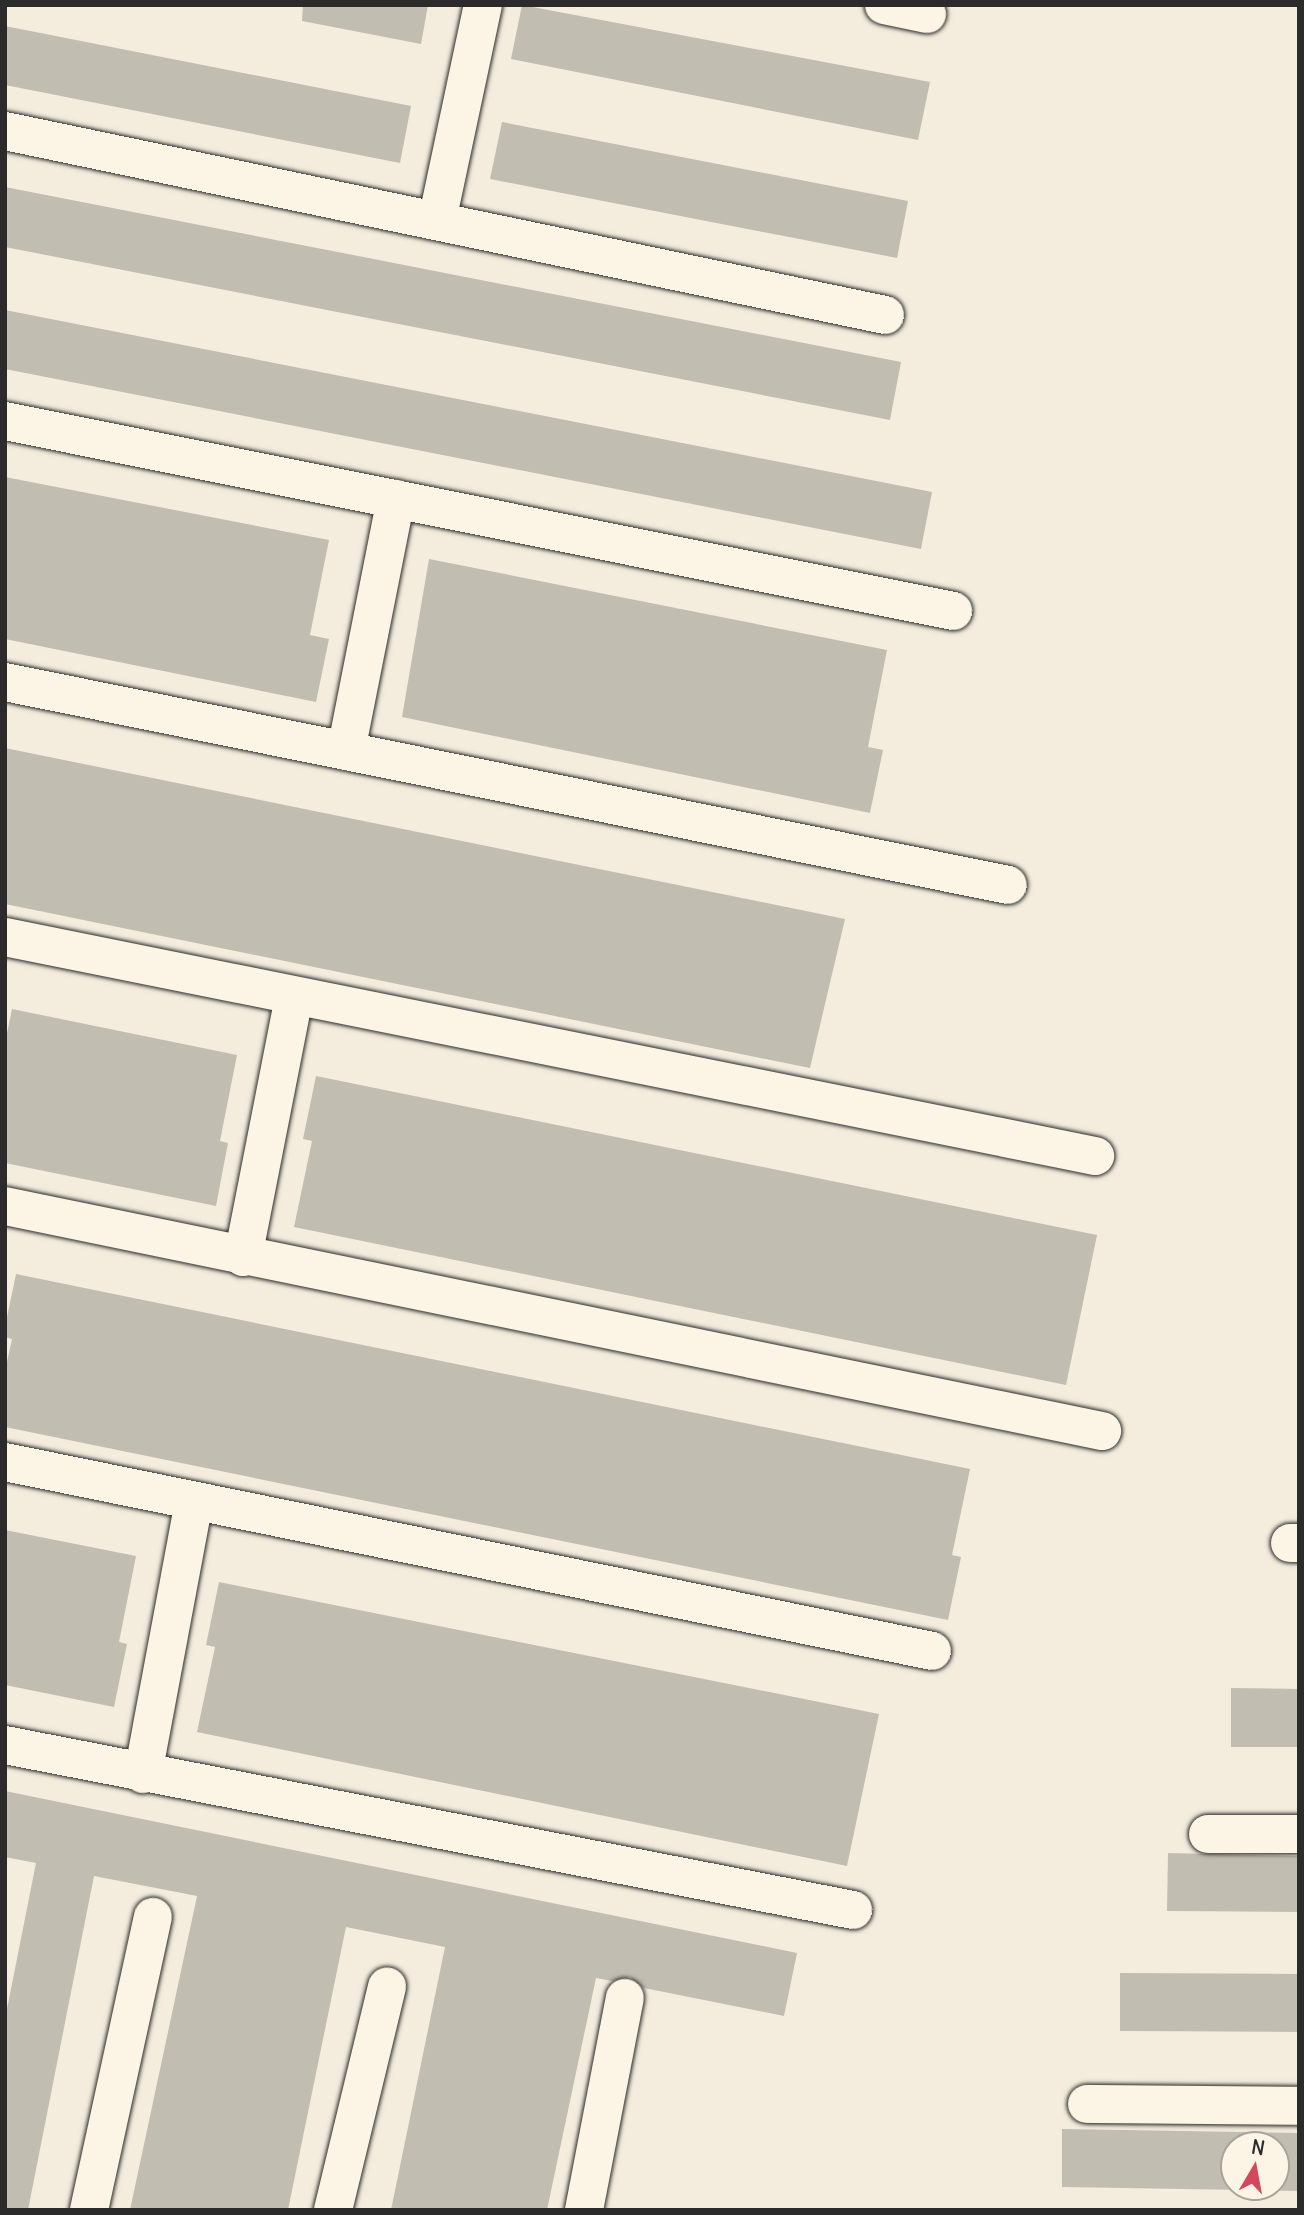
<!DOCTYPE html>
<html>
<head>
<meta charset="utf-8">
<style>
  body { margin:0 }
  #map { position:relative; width:1304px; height:2215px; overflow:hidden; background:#f4edde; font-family:Delius,sans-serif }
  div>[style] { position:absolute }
  .building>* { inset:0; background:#c2bdb1 }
  .roads { filter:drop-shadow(0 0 2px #2b2b2b) drop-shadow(0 0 2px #2b2b2b) }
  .minor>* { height:38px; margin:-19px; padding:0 19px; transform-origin:19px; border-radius:19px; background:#fcf5e5 }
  span { translate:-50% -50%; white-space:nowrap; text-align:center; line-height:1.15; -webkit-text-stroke:5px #fcf5e5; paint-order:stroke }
  .frame { position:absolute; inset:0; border:7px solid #2b2b2b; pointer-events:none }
  .north { position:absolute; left:1220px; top:2131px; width:70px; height:70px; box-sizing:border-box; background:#fcf5e5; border:2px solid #a8a49b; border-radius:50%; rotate:10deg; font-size:19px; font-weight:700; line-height:28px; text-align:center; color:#2b2b2b }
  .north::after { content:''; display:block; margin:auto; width:24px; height:32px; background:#d1495b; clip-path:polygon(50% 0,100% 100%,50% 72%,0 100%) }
</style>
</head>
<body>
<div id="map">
  <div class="building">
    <i style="clip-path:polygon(303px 5px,428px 5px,421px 44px,302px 21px)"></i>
    <i style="clip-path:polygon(522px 5px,930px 82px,918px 140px,511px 59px)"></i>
    <i style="clip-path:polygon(5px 26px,411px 106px,400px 163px,5px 85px)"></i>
    <i style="clip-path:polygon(502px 122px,908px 201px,897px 258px,490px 179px)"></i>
    <i style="clip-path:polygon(5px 187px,901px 362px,890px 420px,5px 247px)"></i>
    <i style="clip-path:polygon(5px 310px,932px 492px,921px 549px,5px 369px)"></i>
    <i style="clip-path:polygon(5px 477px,329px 540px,310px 635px,329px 639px,316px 702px,5px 639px)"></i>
    <i style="clip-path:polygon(429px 559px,887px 650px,868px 747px,883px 750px,870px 813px,402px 717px)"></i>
    <i style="clip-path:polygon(5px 748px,845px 919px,810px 1068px,5px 904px)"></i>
    <i style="clip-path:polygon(12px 1009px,237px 1055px,220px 1141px,228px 1143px,216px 1206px,5px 1163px,5px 1043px)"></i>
    <i style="clip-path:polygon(316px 1076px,1097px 1235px,1066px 1385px,294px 1227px,312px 1141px,303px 1139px)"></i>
    <i style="clip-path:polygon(16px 1274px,970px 1469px,952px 1555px,961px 1557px,948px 1620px,5px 1427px,5px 1371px,12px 1339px,5px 1337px,5px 1327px)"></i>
    <i style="clip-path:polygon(5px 1530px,136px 1556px,119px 1642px,127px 1644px,114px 1707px,5px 1685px)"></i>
    <i style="clip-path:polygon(219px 1582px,879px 1714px,847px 1866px,197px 1732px,215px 1647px,206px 1645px)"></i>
    <i style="clip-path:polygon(1231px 1688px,1299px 1689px,1299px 1747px,1231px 1747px)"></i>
    <i style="clip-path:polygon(5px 1791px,797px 1953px,784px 2016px,644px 1988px,630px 1977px,612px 1981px,596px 1978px,547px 2210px,391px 2210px,445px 1947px,346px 1927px,288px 2210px,130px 2210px,197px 1896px,94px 1876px,28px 2210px,5px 2210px,5px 2019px,36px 1863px,5px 1857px)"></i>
    <i style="clip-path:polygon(1168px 1853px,1299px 1856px,1299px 1912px,1167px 1911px)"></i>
    <i style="clip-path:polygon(1120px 1973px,1299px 1974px,1299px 2032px,1120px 2031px)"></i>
    <i style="clip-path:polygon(evenodd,1062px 2129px,1299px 2133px,1299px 2191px,1062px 2187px,1062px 2129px,1234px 2145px,1276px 2145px,1276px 2187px,1234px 2187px,1234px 2145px)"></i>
  </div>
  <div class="roads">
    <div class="minor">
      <i style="left:884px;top:5px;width:44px;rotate:11.8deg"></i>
      <i style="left:5px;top:131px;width:899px;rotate:11.81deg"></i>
      <i style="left:437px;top:221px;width:221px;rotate:-78deg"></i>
      <i style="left:5px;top:421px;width:967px;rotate:11.33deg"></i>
      <i style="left:5px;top:682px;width:1023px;rotate:11.44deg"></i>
      <i style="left:346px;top:751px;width:257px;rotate:-78.8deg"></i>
      <i style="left:5px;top:937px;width:1112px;rotate:11.36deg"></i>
      <i style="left:5px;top:1206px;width:1120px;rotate:11.59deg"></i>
      <i style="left:243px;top:1257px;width:264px;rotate:-78.9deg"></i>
      <i style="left:5px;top:1462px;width:946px;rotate:11.52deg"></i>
      <i style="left:1290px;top:1543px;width:9px"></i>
      <i style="left:5px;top:1745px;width:864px;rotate:11.01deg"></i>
      <i style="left:143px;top:1774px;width:277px;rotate:-79.4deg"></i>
      <i style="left:1208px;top:1834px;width:91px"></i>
      <i style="left:1087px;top:2104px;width:212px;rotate:0.5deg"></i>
      <i style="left:89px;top:2210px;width:300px;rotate:-77.7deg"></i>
      <i style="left:333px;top:2210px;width:230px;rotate:-76.4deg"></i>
      <i style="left:584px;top:2210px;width:216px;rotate:-79.1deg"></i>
    </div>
  </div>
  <div class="frame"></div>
  <div class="north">N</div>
</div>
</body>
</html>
